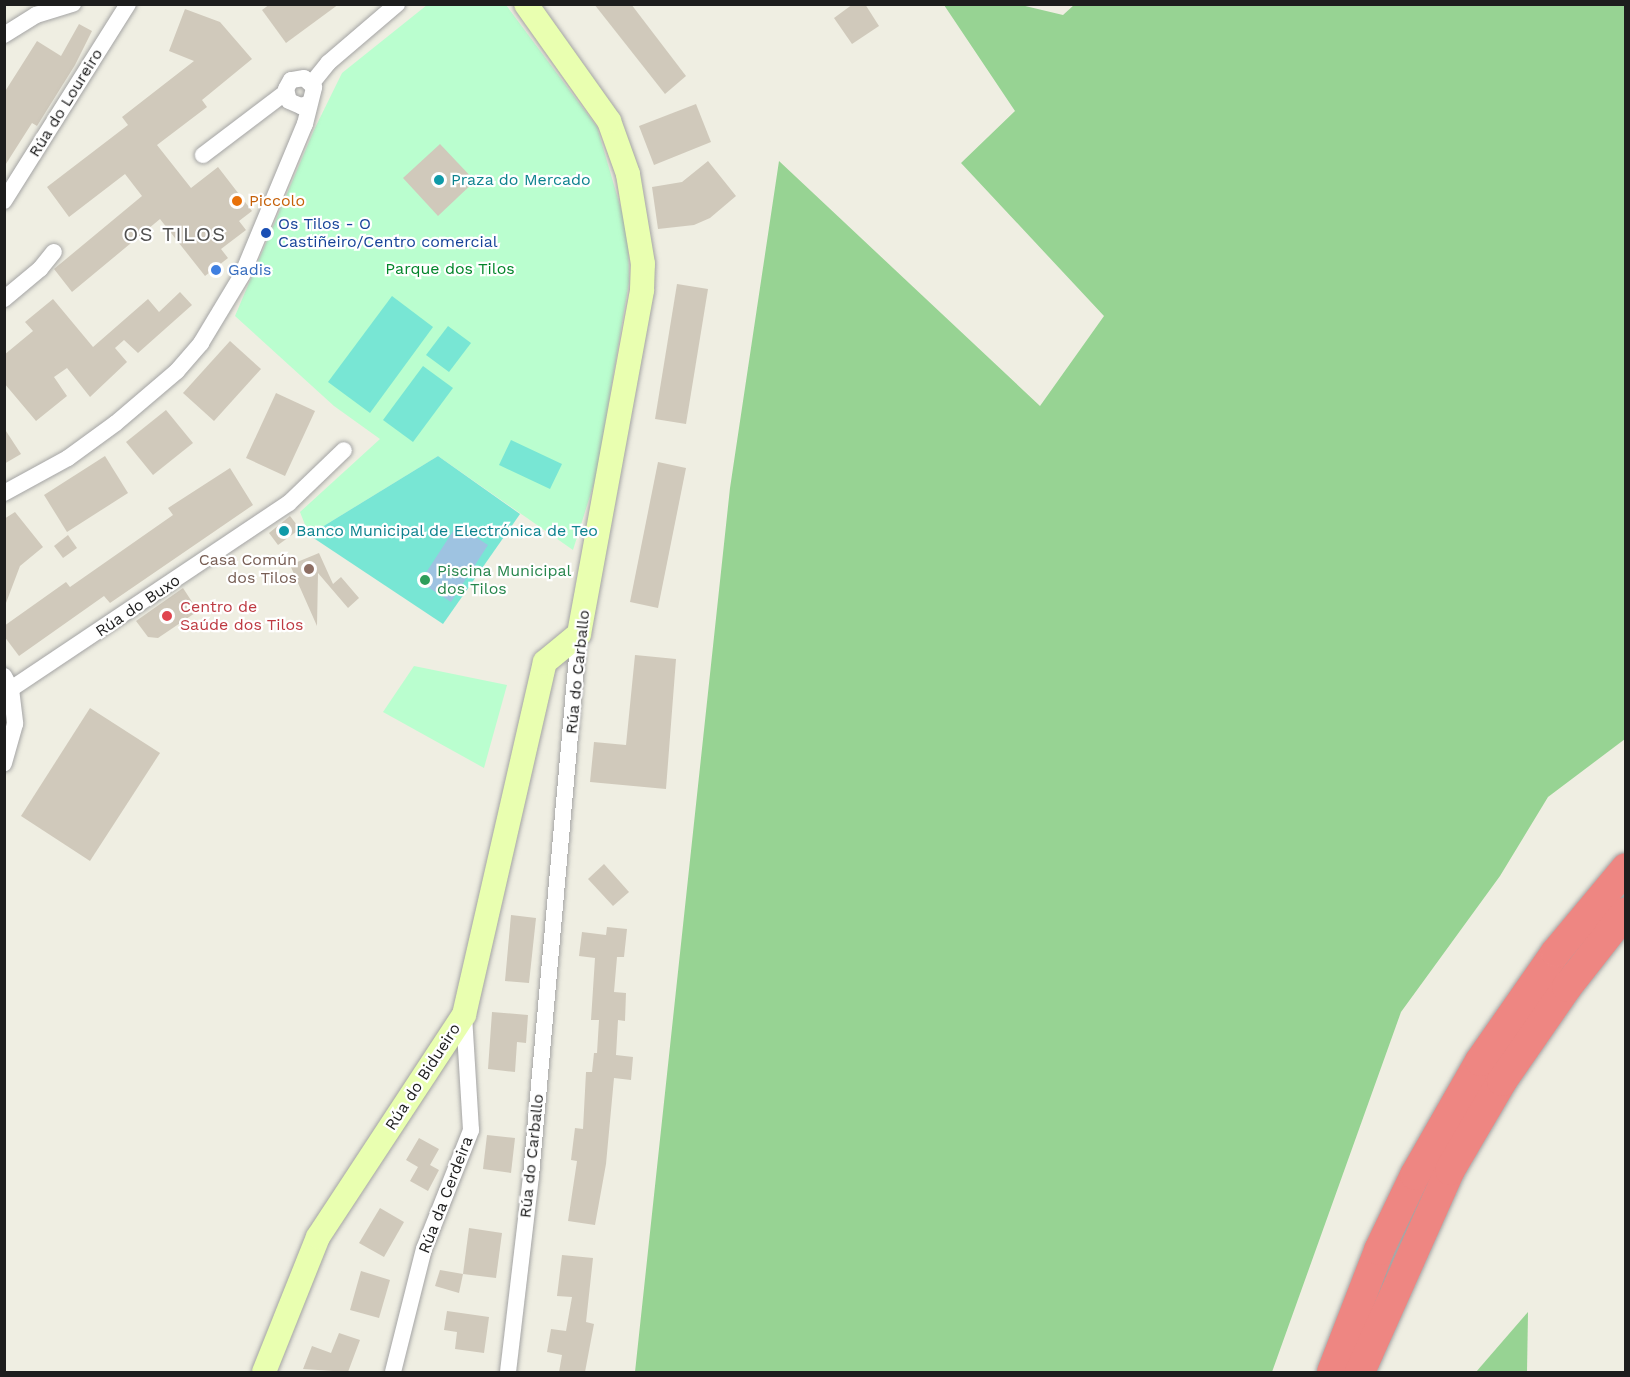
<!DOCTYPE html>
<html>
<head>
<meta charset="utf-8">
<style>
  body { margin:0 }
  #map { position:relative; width:1630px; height:1377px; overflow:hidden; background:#efeee2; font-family:"Work Sans",sans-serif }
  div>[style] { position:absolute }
  .forest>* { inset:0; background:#97d393 }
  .park>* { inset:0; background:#bafecf }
  .pitch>* { inset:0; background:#78e6d4 }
  .water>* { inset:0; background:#9ec3e1 }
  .building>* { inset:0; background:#d0c9bb }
  .roads { filter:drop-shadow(0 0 2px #a4a4a4) drop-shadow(0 0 2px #a4a4a4) }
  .street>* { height:16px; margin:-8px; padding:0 8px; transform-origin:8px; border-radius:8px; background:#fff }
  .secondary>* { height:24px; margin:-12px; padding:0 12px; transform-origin:12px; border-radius:12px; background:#e9ffb0 }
  .highway>* { height:30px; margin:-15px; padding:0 15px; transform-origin:15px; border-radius:15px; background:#ee8682 }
  .dots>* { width:16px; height:16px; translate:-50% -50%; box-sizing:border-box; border:3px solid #fff; border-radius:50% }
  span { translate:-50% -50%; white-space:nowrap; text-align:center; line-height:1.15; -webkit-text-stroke:4.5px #fff; paint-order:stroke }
  .street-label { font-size:16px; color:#1d1d1d }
  .culture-label { font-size:16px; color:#0d838f }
  .left { translate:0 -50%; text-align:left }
  .food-label { font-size:16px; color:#c56008 }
  .transit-label { font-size:16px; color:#164399 }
  .park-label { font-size:16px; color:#02852a }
  .shop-label { font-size:16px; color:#366cbe }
  .education-label { font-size:16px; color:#785e54 }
  .right { translate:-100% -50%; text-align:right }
  .leisure-label { font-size:16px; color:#27864d }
  .health-label { font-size:16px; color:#be3a42 }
  .quarter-label { font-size:20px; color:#505050; letter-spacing:1.5px }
  .frame { position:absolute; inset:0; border:6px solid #1d1d1d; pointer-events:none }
</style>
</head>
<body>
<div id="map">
  <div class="forest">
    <i style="clip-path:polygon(1074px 5px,1625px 5px,1625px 739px,1548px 797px,1500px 876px,1401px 1012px,1272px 1372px,635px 1372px,730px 488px,779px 161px,1040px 406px,1104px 316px,961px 163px,1015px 111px,944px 5px,1021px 5px,1063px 15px)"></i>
    <i style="clip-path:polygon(1528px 1312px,1527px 1372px,1476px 1372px)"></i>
  </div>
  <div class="park">
    <i style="clip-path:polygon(427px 5px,506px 5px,597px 127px,628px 233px,629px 282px,596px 477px,573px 550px,438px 456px,309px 535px,300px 512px,380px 439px,334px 406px,235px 316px,314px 130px,342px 73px)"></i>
    <i style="clip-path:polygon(414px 666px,507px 685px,484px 768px,383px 712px)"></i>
  </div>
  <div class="pitch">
    <i style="clip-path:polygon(392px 296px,433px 327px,370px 413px,328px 382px)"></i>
    <i style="clip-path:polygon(448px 326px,471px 343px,449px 372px,426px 355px)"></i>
    <i style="clip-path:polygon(423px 366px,453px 388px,413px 442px,383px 420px)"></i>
    <i style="clip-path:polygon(511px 440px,562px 464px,550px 489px,499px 465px)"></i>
    <i style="clip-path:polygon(438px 456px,520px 514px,443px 624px,309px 535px)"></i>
  </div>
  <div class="water">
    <i style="clip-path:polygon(457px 525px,488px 545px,451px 602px,420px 582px)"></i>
  </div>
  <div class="building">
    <i style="clip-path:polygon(270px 4px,339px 4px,286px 43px,262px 10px)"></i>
    <i style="clip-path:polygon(594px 4px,631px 4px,686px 76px,665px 94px)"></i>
    <i style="clip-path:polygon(853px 4px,865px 4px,879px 26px,852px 44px,834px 18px)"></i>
    <i style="clip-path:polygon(185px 9px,220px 22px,252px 59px,202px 100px,207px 107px,157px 145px,191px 188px,218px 167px,252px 211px,239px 221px,246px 230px,221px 249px,228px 258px,205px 276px,160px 219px,72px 292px,54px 269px,142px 196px,125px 174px,69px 217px,47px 187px,128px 125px,122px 117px,194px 61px,169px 51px)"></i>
    <i style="clip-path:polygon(79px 24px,92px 31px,75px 65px,37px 126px,32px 123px,4px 167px,4px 93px,37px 41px,61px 56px)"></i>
    <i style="clip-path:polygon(696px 104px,711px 142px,654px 165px,639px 126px)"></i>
    <i style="clip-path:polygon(440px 144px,475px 181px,438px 216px,403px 178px)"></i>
    <i style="clip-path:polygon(708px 161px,736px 196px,710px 218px,694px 225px,658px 229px,652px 187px,682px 182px)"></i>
    <i style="clip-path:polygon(677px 284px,708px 289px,686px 424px,655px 419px)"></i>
    <i style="clip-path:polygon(180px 292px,192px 305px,138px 353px,124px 340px,115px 348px,127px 362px,90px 397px,67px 368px,54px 377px,67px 396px,36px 421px,4px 383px,4px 355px,33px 331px,25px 322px,53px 299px,93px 347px,148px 299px,159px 312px)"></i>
    <i style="clip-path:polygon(230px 341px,261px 369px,214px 421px,183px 393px)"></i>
    <i style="clip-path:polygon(276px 393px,315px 411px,285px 476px,246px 458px)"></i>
    <i style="clip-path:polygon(166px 410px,193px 443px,153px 475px,126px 442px)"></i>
    <i style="clip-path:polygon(4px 428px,21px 454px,4px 464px)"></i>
    <i style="clip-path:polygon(105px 456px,128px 493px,67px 532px,44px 495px)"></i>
    <i style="clip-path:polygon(658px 462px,686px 468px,658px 608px,630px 602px)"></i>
    <i style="clip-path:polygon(230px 468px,253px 505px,110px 603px,104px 596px,19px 656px,4px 636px,4px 626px,66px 582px,70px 587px,173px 515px,168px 508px)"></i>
    <i style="clip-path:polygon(15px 512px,43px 547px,20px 566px,6px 603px,4px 519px)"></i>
    <i style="clip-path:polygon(290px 516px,300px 529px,278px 545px,269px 533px)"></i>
    <i style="clip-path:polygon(68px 535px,77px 548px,63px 558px,54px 546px)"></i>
    <i style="clip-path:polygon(319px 553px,333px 584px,341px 577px,359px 598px,348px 608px,318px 573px,317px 626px,290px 565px)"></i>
    <i style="clip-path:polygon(183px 588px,198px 611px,158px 638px,148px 637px,136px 621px)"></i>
    <i style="clip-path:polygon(635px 655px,676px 659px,666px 789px,590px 782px,594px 742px,626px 745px)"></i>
    <i style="clip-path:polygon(90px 708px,160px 753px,90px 861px,21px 816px)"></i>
    <i style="clip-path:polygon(604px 864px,629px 892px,613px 906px,588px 879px)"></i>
    <i style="clip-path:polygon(511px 915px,536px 918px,529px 983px,505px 981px)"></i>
    <i style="clip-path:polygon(607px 927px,627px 929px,624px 957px,617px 957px,614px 992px,626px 993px,625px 1021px,618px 1020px,616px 1055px,633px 1057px,631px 1080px,614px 1078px,606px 1164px,595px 1225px,568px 1221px,577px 1161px,571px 1160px,575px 1128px,583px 1129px,586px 1072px,592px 1072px,594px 1053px,597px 1053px,599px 1020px,591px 1020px,595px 958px,579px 956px,582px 932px,606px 935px)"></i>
    <i style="clip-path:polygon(492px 1012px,528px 1015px,526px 1043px,517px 1042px,515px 1072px,488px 1069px)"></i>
    <i style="clip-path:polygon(487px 1135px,515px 1138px,511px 1173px,483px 1169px)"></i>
    <i style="clip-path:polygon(419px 1138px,439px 1149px,430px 1165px,439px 1170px,428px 1191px,410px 1181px,418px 1167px,406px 1160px)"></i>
    <i style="clip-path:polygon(380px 1208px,404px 1222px,384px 1257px,359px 1243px)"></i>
    <i style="clip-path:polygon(469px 1228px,502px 1233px,496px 1278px,463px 1274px)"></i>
    <i style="clip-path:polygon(562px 1255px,593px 1258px,586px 1322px,594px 1324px,585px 1372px,559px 1372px,562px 1355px,547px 1352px,551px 1329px,566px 1331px,572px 1297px,557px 1296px)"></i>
    <i style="clip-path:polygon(440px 1270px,463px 1274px,459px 1293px,435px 1286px)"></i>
    <i style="clip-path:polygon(361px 1271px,390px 1280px,379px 1318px,350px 1310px)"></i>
    <i style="clip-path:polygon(447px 1311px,489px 1317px,484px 1353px,455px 1349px,457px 1332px,444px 1330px)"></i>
    <i style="clip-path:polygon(339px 1333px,360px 1340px,348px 1372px,303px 1369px,312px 1346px,331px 1353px)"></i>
  </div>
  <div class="roads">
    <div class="street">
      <i style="left:4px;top:35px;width:38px;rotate:-32deg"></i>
      <i style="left:36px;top:15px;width:39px;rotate:-17deg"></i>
      <i style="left:312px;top:83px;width:26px;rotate:-51deg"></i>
      <i style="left:328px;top:63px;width:91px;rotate:-40.5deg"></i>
      <i style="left:203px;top:155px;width:104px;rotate:-37.2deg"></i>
      <i style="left:4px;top:201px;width:233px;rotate:-57.8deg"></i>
      <i style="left:4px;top:299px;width:47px;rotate:-39.8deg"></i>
      <i style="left:40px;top:269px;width:22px;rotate:-51deg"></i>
      <i style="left:4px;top:493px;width:73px;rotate:-28.7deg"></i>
      <i style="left:68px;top:458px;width:59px;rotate:-36.1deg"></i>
      <i style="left:116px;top:423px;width:80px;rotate:-40.4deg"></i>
      <i style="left:177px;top:371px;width:37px;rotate:-49deg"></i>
      <i style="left:201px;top:343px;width:79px;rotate:-58.9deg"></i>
      <i style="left:242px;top:275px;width:164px;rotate:-67.4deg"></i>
      <i style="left:305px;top:124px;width:38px;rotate:-76deg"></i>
      <i style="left:314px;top:87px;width:13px;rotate:-138deg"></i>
      <i style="left:304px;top:78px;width:13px;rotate:171deg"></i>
      <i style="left:291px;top:80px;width:10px;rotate:119deg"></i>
      <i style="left:286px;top:89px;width:12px;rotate:76deg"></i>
      <i style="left:289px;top:101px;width:13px;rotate:23deg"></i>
      <i style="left:301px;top:106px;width:9px;rotate:-18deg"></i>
      <i style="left:4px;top:676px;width:15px;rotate:62deg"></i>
      <i style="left:11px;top:689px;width:35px;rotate:83deg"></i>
      <i style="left:15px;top:724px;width:41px;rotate:105.8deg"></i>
      <i style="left:11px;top:689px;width:334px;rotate:-33.8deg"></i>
      <i style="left:289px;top:503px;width:76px;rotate:-43.9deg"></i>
      <i style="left:393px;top:1372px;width:127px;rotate:-75.9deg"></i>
      <i style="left:424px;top:1249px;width:128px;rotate:-68.4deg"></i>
      <i style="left:471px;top:1130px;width:115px;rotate:-93.5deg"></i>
      <i style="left:508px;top:1372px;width:197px;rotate:-83.3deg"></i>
      <i style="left:531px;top:1176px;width:544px;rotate:-84.94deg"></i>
    </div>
    <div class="secondary">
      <i style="left:264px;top:1372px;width:145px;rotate:-68.2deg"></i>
      <i style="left:318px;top:1237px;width:266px;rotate:-56.7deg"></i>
      <i style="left:464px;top:1015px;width:362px;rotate:-77.1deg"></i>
      <i style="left:545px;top:662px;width:44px;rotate:-39.5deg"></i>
      <i style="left:579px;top:634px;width:350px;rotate:-79.6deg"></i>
      <i style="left:642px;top:290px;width:26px;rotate:-88deg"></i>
      <i style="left:643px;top:264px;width:91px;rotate:-99.5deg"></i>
      <i style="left:628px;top:174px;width:56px;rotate:-109.7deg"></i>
      <i style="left:609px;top:121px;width:143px;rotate:-125.4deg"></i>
    </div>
    <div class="highway">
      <i style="left:1332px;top:1372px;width:131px;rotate:-68.9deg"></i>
      <i style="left:1379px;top:1250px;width:83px;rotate:-64.4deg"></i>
      <i style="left:1415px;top:1175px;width:131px;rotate:-60.3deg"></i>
      <i style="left:1480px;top:1061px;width:133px;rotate:-55.1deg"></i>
      <i style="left:1556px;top:952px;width:109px;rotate:-50.2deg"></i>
      <i style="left:1360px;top:1372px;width:221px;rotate:-66deg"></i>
      <i style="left:1450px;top:1170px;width:103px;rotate:-59.7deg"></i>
      <i style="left:1502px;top:1081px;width:114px;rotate:-55.3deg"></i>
      <i style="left:1567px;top:987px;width:95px;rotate:-51.8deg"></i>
    </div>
  </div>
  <div class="dots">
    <i style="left:439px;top:180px;background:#0f9aa8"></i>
    <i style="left:237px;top:201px;background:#e8710a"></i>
    <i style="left:266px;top:233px;background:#1a4fb4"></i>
    <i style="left:216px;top:270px;background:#3f7fe0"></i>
    <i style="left:284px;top:531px;background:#0f9aa8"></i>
    <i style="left:309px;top:569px;background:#8d6e63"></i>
    <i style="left:425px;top:580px;background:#2e9e5b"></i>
    <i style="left:167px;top:616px;background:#e0444e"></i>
  </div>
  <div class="street-label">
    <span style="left:66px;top:103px;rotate:-58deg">Rúa do Loureiro</span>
    <span style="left:138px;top:606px;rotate:-34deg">Rúa do Buxo</span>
    <span style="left:578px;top:672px;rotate:-84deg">Rúa do Carballo</span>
    <span style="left:423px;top:1077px;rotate:-57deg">Rúa do Bidueiro</span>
    <span style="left:532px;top:1156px;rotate:-84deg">Rúa do Carballo</span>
    <span style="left:446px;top:1195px;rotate:-69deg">Rúa da Cerdeira</span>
  </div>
  <div class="culture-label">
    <span class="left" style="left:451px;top:180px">Praza do Mercado</span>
    <span class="left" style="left:296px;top:531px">Banco Municipal de Electrónica de Teo</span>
  </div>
  <div class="food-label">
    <span class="left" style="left:249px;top:201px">Piccolo</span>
  </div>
  <div class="transit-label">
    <span class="left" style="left:278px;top:233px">Os Tilos - O<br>Castiñeiro/Centro comercial</span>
  </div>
  <div class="park-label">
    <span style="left:450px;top:269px">Parque dos Tilos</span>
  </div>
  <div class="shop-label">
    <span class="left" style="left:228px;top:270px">Gadis</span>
  </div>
  <div class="education-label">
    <span class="right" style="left:297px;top:569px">Casa Común<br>dos Tilos</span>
  </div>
  <div class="leisure-label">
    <span class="left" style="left:437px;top:580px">Piscina Municipal<br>dos Tilos</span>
  </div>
  <div class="health-label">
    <span class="left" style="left:180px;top:616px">Centro de<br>Saúde dos Tilos</span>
  </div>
  <div class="quarter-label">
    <span style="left:175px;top:234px">OS TILOS</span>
  </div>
  <div class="frame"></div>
</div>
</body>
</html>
